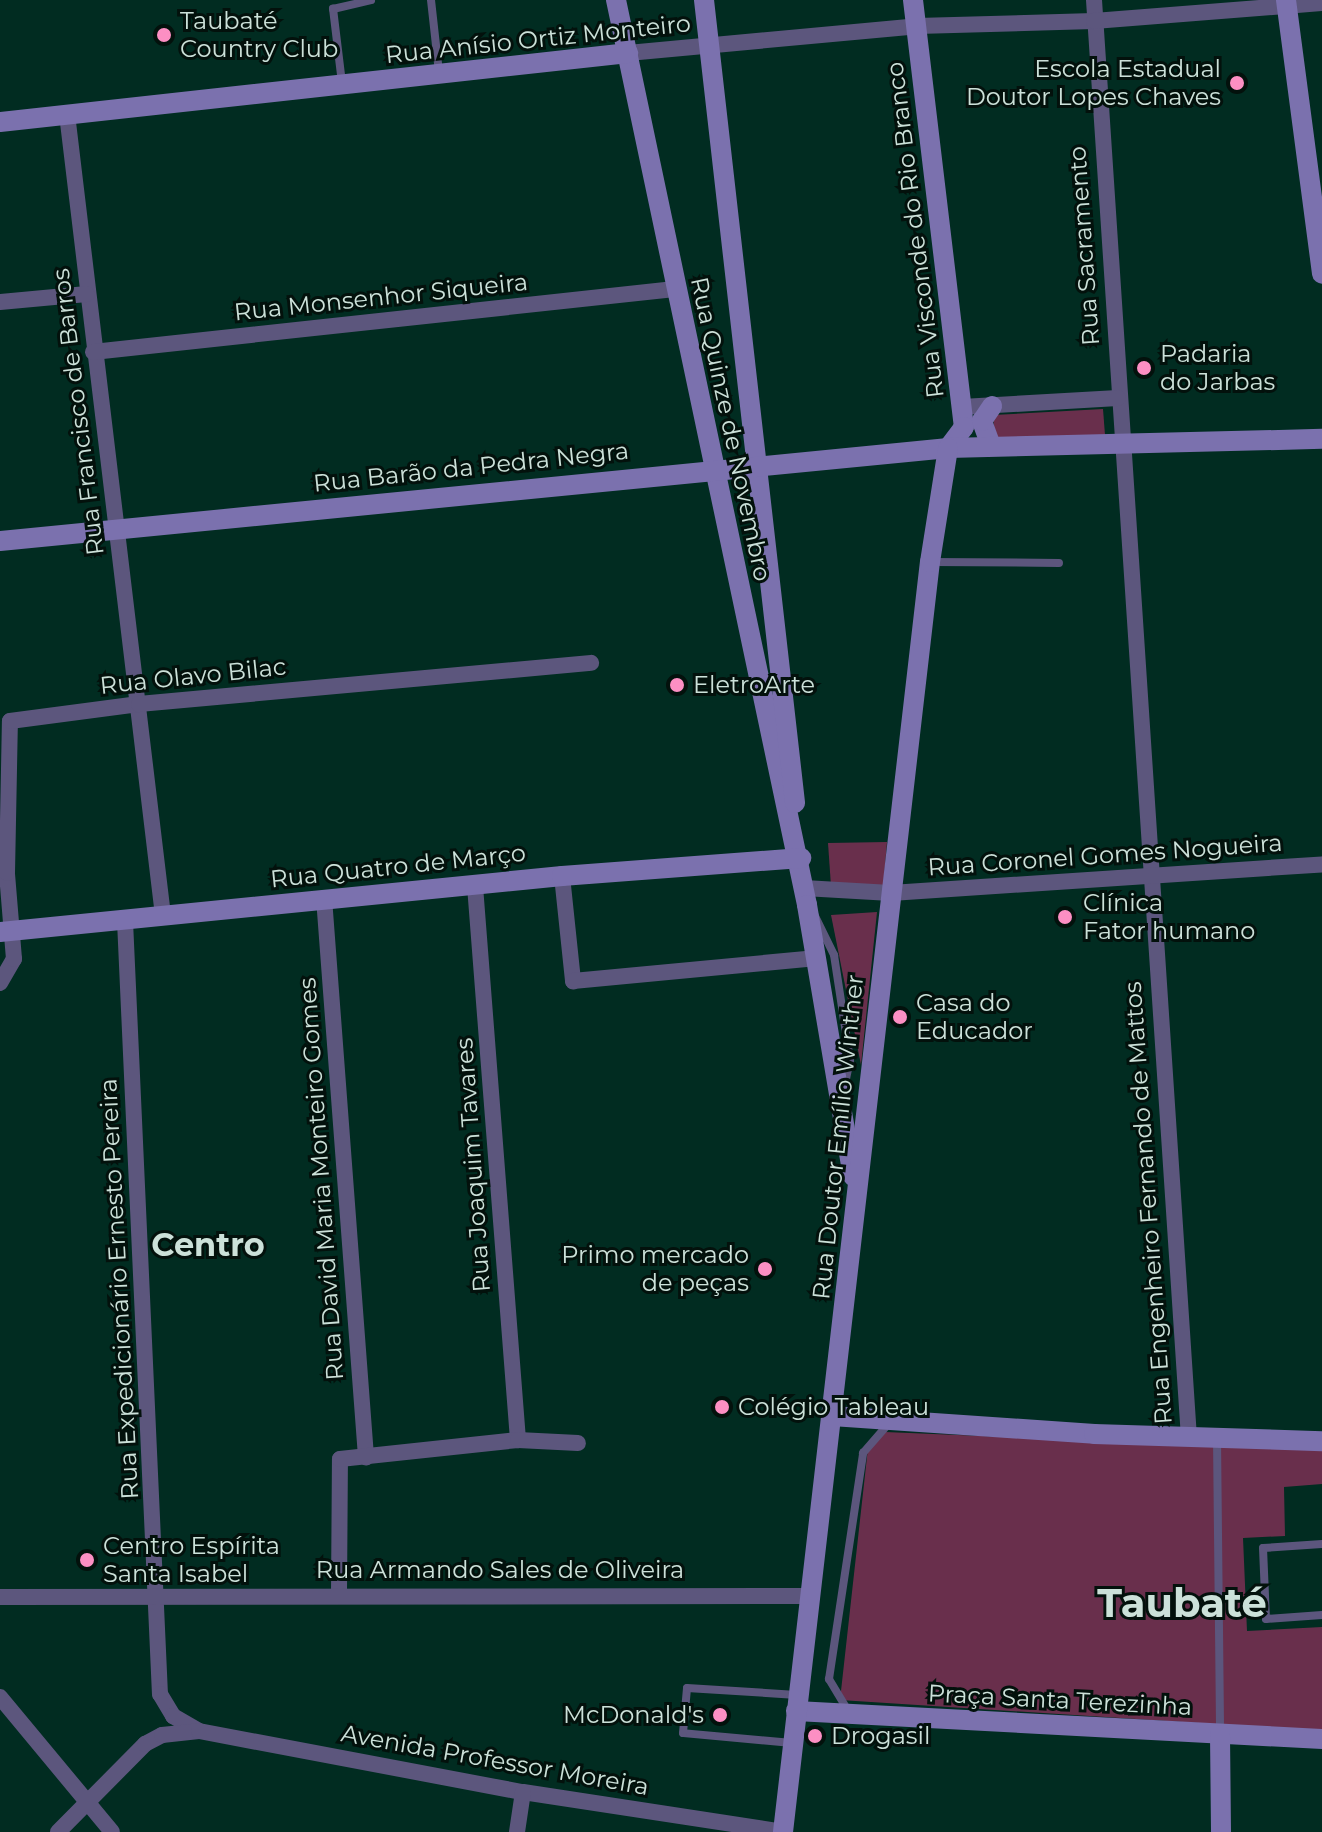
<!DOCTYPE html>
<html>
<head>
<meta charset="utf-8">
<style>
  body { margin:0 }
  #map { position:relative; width:1322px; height:1832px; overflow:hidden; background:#012c21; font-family:Montserrat,sans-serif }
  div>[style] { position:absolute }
  .green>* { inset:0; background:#692f4c }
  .lane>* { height:8px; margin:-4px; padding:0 4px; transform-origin:4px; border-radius:4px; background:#5c567d }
  .street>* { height:16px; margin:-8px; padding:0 8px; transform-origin:8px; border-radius:8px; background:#5c567d }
  .secondary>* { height:20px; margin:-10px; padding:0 10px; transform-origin:10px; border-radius:10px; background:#7b71ae }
  .dots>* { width:22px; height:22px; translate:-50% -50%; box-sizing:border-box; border:4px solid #03110c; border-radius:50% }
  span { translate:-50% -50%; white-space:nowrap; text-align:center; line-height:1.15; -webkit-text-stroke:6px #03110c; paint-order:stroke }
  .poi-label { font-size:24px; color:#cce1d9 }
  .left { translate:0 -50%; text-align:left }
  .right { translate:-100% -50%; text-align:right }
  .street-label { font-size:24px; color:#cce1d9 }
  .district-label { font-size:32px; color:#cce1d9; font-weight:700 }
  .town-label { font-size:40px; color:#cce1d9; font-weight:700 }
</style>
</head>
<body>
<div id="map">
  <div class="green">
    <i style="clip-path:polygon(1103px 409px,1105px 435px,995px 441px,993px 415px)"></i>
    <i style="clip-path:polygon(887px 842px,883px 889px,831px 886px,828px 843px)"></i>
    <i style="clip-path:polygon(877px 912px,861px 1065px,831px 915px)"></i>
    <i style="clip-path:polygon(885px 1432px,1322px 1450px,1322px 1484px,1284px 1487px,1285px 1536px,1243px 1538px,1247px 1631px,1322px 1627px,1322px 1731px,840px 1700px,868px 1448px)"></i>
  </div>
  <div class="lane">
    <i style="left:431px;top:0;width:73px;rotate:83.7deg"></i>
    <i style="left:342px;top:83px;width:75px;rotate:-96.9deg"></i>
    <i style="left:333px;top:9px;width:39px;rotate:-13deg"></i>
    <i style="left:930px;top:562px;width:129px;rotate:0.4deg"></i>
    <i style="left:814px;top:914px;width:46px;rotate:64deg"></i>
    <i style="left:834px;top:955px;width:106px;rotate:81.3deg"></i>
    <i style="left:850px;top:1060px;width:30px;rotate:102deg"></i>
    <i style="left:1217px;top:1438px;width:295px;rotate:89.4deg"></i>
    <i style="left:1322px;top:1544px;width:59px;rotate:176.1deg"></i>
    <i style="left:1263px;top:1548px;width:71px;rotate:87.6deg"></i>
    <i style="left:1266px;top:1619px;width:56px;rotate:-4.1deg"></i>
    <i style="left:847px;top:1709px;width:35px;rotate:-121deg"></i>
    <i style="left:829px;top:1679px;width:229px;rotate:-81.4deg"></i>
    <i style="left:863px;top:1453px;width:38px;rotate:-49deg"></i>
    <i style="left:792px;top:1743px;width:109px;rotate:-174.8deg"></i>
    <i style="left:683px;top:1733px;width:45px;rotate:-84.9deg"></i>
    <i style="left:687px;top:1688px;width:110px;rotate:3.6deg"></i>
  </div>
  <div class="street">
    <i style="left:1094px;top:0;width:1439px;rotate:86.22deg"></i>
    <i style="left:628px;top:53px;width:290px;rotate:-5.3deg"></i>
    <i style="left:917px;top:26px;width:177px;rotate:-1.6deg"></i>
    <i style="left:1094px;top:21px;width:229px;rotate:-4.5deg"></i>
    <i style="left:67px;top:114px;width:808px;rotate:83.17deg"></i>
    <i style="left:0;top:302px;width:87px;rotate:-5.3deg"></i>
    <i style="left:93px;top:352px;width:585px;rotate:-6.18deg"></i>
    <i style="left:962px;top:407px;width:156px;rotate:-3.3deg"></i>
    <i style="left:562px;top:876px;width:106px;rotate:84deg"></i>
    <i style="left:573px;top:981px;width:245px;rotate:-5.4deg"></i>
    <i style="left:475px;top:886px;width:556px;rotate:85.56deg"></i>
    <i style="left:804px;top:888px;width:87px;rotate:3.3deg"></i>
    <i style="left:891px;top:893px;width:432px;rotate:-3.8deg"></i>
    <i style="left:324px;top:898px;width:561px;rotate:85.7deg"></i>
    <i style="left:125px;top:921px;width:774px;rotate:87.41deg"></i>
    <i style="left:160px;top:1694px;width:26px;rotate:59deg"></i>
    <i style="left:173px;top:1716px;width:30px;rotate:30deg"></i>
    <i style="left:0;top:983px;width:28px;rotate:-60deg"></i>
    <i style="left:14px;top:959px;width:86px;rotate:-94.7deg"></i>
    <i style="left:7px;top:873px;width:152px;rotate:-88.9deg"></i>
    <i style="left:10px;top:721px;width:130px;rotate:-7.5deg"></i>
    <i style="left:139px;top:704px;width:454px;rotate:-5.2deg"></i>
    <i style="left:339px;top:1594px;width:135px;rotate:-89.6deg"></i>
    <i style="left:340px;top:1459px;width:179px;rotate:-6.1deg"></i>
    <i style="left:518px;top:1440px;width:60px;rotate:2.9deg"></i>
    <i style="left:0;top:1597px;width:808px;rotate:-0.07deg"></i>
    <i style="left:0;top:1697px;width:175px;rotate:50.3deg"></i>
    <i style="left:58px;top:1832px;width:124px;rotate:-45.3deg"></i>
    <i style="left:145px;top:1744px;width:19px;rotate:-28deg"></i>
    <i style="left:162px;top:1735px;width:37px;rotate:-6deg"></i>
    <i style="left:199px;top:1731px;width:330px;rotate:10.7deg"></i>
    <i style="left:523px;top:1792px;width:265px;rotate:8.7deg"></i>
    <i style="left:517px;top:1832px;width:40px;rotate:-81.5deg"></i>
  </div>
  <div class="secondary">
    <i style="left:616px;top:0;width:925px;rotate:78.08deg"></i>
    <i style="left:807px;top:905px;width:275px;rotate:80.4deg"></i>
    <i style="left:704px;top:0;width:808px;rotate:83.53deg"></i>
    <i style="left:913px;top:0;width:430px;rotate:83.2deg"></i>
    <i style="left:964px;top:427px;width:26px;rotate:127deg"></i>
    <i style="left:1286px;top:0;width:276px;rotate:82.5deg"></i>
    <i style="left:0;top:122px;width:632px;rotate:-6.27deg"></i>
    <i style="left:991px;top:446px;width:27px;rotate:-110deg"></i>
    <i style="left:982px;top:421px;width:18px;rotate:-56deg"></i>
    <i style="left:0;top:541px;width:953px;rotate:-5.6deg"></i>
    <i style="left:948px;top:448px;width:374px;rotate:-1.4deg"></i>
    <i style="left:0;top:932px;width:565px;rotate:-5.69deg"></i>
    <i style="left:562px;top:876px;width:240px;rotate:-4.3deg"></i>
    <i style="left:832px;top:1416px;width:263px;rotate:3.9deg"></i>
    <i style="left:1094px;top:1434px;width:228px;rotate:1.8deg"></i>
    <i style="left:796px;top:1711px;width:527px;rotate:3.05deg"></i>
    <i style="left:1220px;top:1735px;width:97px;rotate:89.4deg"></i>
    <i style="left:783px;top:1832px;width:1278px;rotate:-83.4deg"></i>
    <i style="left:930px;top:562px;width:115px;rotate:-81deg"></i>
  </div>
  <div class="dots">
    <i style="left:164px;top:35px;background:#fc8fc3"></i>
    <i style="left:1237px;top:83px;background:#fc8fc3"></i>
    <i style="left:1144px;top:368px;background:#fc8fc3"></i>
    <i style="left:677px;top:685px;background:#fc8fc3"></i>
    <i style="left:1065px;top:917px;background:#fc8fc3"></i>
    <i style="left:900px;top:1017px;background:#fc8fc3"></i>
    <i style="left:765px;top:1269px;background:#fc8fc3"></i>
    <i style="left:722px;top:1407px;background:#fc8fc3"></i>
    <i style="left:87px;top:1560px;background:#fc8fc3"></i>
    <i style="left:720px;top:1715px;background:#fc8fc3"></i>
    <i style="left:815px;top:1736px;background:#fc8fc3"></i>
  </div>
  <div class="poi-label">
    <span class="left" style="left:180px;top:35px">Taubaté<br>Country Club</span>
    <span class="right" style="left:1221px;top:83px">Escola Estadual<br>Doutor Lopes Chaves</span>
    <span class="left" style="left:1160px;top:368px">Padaria<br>do Jarbas</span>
    <span class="left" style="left:693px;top:685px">EletroArte</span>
    <span class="left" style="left:1083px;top:917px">Clínica<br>Fator humano</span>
    <span class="left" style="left:916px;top:1017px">Casa do<br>Educador</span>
    <span class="right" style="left:749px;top:1269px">Primo mercado<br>de peças</span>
    <span class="left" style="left:738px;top:1407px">Colégio Tableau</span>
    <span class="left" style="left:103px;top:1560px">Centro Espírita<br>Santa Isabel</span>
    <span class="right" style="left:704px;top:1715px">McDonald's</span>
    <span class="left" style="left:831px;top:1736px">Drogasil</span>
  </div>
  <div class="street-label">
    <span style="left:538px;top:39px;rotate:-6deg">Rua Anísio Ortiz Monteiro</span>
    <span style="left:915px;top:230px;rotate:-97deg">Rua Visconde do Rio Branco</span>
    <span style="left:1084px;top:246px;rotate:-94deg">Rua Sacramento</span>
    <span style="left:381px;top:297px;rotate:-6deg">Rua Monsenhor Siqueira</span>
    <span style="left:78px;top:412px;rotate:-97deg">Rua Francisco de Barros</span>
    <span style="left:731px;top:429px;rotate:78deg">Rua Quinze de Novembro</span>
    <span style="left:471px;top:467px;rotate:-6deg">Rua Barão da Pedra Negra</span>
    <span style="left:193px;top:676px;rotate:-6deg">Rua Olavo Bilac</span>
    <span style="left:1105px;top:855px;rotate:-4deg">Rua Coronel Gomes Nogueira</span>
    <span style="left:398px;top:866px;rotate:-6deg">Rua Quatro de Março</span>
    <span style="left:838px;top:1137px;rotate:-84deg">Rua Doutor Emílio Winther</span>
    <span style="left:473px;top:1165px;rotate:-94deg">Rua Joaquim Tavares</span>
    <span style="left:321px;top:1179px;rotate:-94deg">Rua David Maria Monteiro Gomes</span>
    <span style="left:1148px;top:1203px;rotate:-94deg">Rua Engenheiro Fernando de Mattos</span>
    <span style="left:119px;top:1289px;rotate:-93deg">Rua Expedicionário Ernesto Pereira</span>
    <span style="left:500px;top:1570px">Rua Armando Sales de Oliveira</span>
    <span style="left:1060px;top:1700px;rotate:3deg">Praça Santa Terezinha</span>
    <span style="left:495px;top:1760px;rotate:10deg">Avenida Professor Moreira</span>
  </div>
  <div class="district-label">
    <span style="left:208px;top:1245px">Centro</span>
  </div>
  <div class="town-label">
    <span style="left:1182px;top:1603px">Taubaté</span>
  </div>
</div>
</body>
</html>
